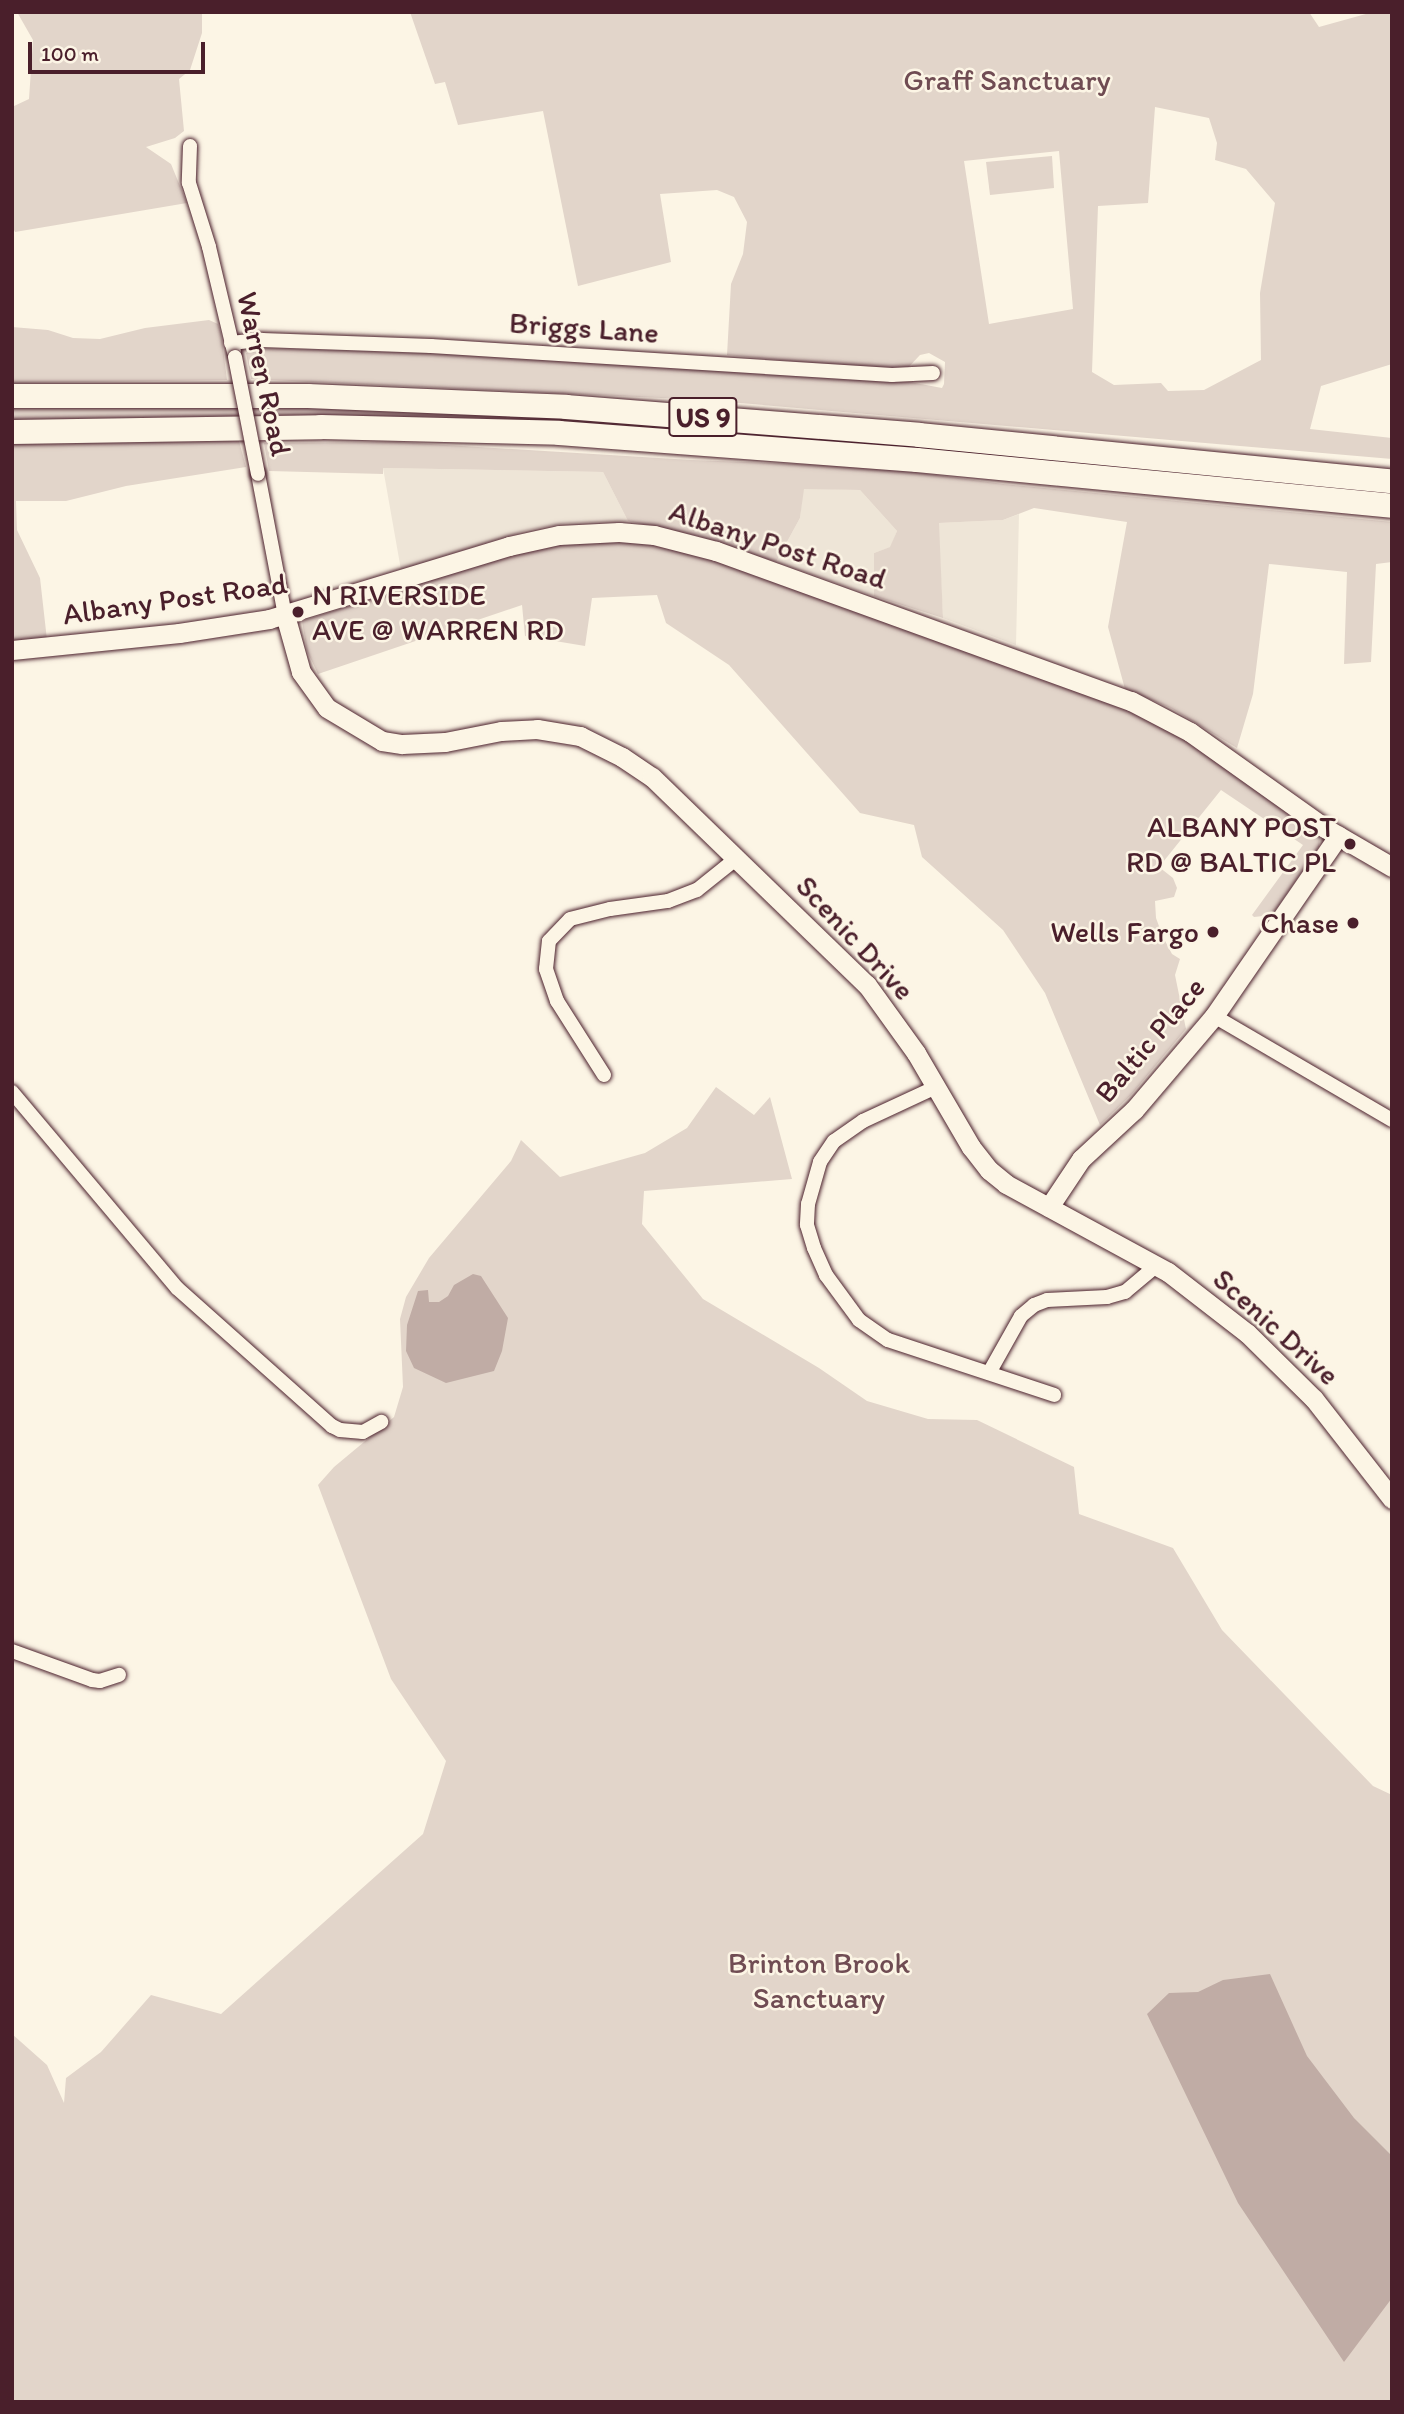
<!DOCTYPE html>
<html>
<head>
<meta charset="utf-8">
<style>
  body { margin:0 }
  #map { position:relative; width:1404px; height:2414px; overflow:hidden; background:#fcf5e5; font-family:Itim,sans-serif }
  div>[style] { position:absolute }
  .built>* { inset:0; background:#eee5d7 }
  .green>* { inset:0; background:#e2d5ca }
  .water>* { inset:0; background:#c0aca5 }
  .roads { filter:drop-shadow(0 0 2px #4a1f2b) drop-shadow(0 0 2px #4a1f2b) }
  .street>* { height:14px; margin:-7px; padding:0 7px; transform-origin:7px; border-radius:7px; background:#fcf5e5 }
  .secondary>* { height:19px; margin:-9.5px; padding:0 9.5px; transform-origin:9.5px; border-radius:9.5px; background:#fcf5e5 }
  .highway>* { height:24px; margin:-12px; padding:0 12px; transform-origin:12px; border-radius:12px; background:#fcf5e5 }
  .bridges { filter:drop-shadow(0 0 2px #4a1f2b) drop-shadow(0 0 2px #4a1f2b) }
  .street-bridge>* { height:14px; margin:-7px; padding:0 7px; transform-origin:7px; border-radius:7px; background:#fcf5e5 }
  .dots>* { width:19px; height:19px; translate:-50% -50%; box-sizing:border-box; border:4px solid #fcf5e5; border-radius:50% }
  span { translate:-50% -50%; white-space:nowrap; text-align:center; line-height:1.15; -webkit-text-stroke:5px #fcf5e5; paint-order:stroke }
  .shield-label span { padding:2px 5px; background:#fcf5e5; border:2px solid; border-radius:5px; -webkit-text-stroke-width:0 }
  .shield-label { font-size:28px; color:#4a1f2b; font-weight:700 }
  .park-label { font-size:30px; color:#704c53 }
  .street-label { font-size:30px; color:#4a1f2b }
  .poi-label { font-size:30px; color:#4a1f2b }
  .left { translate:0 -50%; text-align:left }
  .right { translate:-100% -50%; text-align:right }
  .frame { position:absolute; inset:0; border:14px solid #4a1f2b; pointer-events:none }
  .scale { position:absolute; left:28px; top:42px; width:177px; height:32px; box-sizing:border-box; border:4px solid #4a1f2b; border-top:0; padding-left:9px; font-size:21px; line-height:24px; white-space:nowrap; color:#4a1f2b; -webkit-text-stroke:5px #fcf5e5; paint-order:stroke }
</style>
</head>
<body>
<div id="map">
  <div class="built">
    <i style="clip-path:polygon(383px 468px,603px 472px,628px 521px,566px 523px,527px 530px,401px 570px)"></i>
    <i style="clip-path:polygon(803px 488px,860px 490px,897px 531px,891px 547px,874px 553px,874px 596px,776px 562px,800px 518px)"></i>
    <i style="clip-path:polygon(1019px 514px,1016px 645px,943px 618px,938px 523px,1003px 520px)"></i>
  </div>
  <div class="green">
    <i style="clip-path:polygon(17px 12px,202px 12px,202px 33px,190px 70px,179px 79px,184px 131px,175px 138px,146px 147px,171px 164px,187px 203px,15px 232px,12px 226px,12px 107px,29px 99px,33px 40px)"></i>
    <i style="clip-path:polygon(evenodd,410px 12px,1309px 12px,1319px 27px,1373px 12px,1392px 12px,1392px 364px,1321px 386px,1310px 429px,1392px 438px,1392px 459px,705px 400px,251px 379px,246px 353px,264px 348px,516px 356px,747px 370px,910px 382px,942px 388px,944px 384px,945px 362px,929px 353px,920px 355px,905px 371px,894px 371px,727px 355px,731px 284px,743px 254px,747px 222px,734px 197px,717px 190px,660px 194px,671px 262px,578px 286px,543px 111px,458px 125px,445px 82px,435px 84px,410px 12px,1155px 107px,1209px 118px,1217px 143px,1215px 160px,1246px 169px,1275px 203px,1260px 293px,1261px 360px,1204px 390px,1168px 391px,1161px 383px,1114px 385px,1092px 372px,1098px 206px,1148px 203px,1155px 107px,410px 12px,1059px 151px,1073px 309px,989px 324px,964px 161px,1059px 151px)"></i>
    <i style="clip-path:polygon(1052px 156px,1054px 188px,990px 195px,986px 162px)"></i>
    <i style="clip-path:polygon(209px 320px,218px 324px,221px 333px,227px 380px,12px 383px,12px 327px,48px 330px,73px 338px,100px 339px,145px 328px)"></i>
    <i style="clip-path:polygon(12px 402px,507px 412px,506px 418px,451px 416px,12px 423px)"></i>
    <i style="clip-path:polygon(239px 441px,246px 467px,126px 486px,66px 501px,16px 501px,17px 530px,40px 578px,47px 640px,12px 643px,12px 444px)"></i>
    <i style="clip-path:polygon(398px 442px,691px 460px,876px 467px,1003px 484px,1392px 522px,1392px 562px,1376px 564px,1371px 662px,1344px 664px,1347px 572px,1269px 564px,1253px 694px,1237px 748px,1171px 708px,1125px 689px,1108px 627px,1127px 522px,1034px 508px,1003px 520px,939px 523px,943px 618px,874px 596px,874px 553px,890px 547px,897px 531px,860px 490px,804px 489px,800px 518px,776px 562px,698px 536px,628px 521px,603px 472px,383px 468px,383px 474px,269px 471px,264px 443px)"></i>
    <i style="clip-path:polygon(621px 539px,674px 547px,714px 559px,1095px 694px,1164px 726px,1198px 747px,1312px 830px,1320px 837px,1319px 847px,1272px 915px,1254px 917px,1252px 915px,1303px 845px,1221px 790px,1159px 867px,1173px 878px,1177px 888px,1174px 897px,1155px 901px,1156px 918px,1163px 937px,1172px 954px,1180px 959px,1175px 975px,1186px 1029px,1131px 1095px,1100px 1125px,1045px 993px,1003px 930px,922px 857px,914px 825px,860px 813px,729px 665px,666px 623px,657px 595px,592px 598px,585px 646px,525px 636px,522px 605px,318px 674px,307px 651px,302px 621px,538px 546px)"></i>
    <i style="clip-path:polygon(716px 1087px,754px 1115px,770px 1097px,792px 1179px,644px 1191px,642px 1224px,703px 1299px,819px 1368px,867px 1401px,928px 1419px,977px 1420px,1074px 1467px,1079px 1514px,1173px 1548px,1222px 1630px,1373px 1786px,1392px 1795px,1392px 2402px,12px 2402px,12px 2034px,47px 2065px,64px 2103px,66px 2078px,101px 2052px,151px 1995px,221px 2014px,423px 1834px,446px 1761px,391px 1679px,318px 1485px,334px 1467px,394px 1417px,403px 1387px,400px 1319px,406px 1297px,429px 1258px,511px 1161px,521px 1140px,560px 1177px,645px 1153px,687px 1128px)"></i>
  </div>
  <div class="water">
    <i style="clip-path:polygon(473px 1274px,481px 1276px,508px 1318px,502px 1351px,494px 1371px,446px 1383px,414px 1368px,406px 1351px,407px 1325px,418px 1291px,428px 1290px,429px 1302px,439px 1302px,448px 1296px,454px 1285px)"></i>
    <i style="clip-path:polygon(1270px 1974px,1307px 2056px,1354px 2118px,1392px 2156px,1392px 2298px,1344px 2362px,1238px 2203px,1147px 2014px,1169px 1993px,1198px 1992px,1223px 1980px)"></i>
  </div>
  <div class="roads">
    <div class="street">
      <i style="left:190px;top:146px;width:37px;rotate:92deg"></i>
      <i style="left:189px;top:183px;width:67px;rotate:72.6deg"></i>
      <i style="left:209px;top:247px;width:108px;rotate:76.6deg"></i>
      <i style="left:231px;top:343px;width:31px;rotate:-6deg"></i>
      <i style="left:262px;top:340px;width:169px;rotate:2deg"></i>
      <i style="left:431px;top:346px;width:462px;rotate:3.6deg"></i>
      <i style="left:892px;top:375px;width:41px;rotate:-2.8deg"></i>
      <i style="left:258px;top:474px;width:144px;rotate:79.2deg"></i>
      <i style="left:1214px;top:1016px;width:206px;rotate:30.3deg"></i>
      <i style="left:604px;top:1075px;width:88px;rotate:-122.4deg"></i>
      <i style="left:557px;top:1001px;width:34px;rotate:-109deg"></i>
      <i style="left:546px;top:969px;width:28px;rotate:-84deg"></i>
      <i style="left:549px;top:941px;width:30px;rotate:-46deg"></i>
      <i style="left:570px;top:919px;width:41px;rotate:-14deg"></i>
      <i style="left:610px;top:909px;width:59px;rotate:-7.9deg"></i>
      <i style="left:668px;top:901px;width:31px;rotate:-21deg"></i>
      <i style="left:697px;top:890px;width:51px;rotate:-38.7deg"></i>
      <i style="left:934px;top:1088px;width:78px;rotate:155.1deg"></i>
      <i style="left:863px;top:1121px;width:35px;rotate:145deg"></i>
      <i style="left:834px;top:1141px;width:25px;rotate:124deg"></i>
      <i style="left:820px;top:1162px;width:44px;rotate:105.9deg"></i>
      <i style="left:808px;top:1204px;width:21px;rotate:93deg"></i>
      <i style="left:807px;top:1225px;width:24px;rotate:73deg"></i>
      <i style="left:814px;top:1248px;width:30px;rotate:66deg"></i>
      <i style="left:826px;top:1275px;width:56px;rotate:53.7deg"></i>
      <i style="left:859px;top:1320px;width:35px;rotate:35deg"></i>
      <i style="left:888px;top:1340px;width:175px;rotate:18.3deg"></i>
      <i style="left:12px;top:1092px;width:256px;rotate:49.9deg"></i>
      <i style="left:177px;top:1288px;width:208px;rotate:41.7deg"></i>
      <i style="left:332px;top:1426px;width:9px;rotate:27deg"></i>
      <i style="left:340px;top:1430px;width:23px;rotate:5deg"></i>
      <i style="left:363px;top:1432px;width:21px;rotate:-29deg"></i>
      <i style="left:989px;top:1373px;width:65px;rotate:-60.7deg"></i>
      <i style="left:1021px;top:1316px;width:17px;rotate:-40deg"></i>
      <i style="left:1034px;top:1305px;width:14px;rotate:-21deg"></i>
      <i style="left:1047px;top:1300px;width:60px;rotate:-2.9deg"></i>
      <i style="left:1107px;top:1297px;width:19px;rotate:-16deg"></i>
      <i style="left:1125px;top:1292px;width:39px;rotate:-40deg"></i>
      <i style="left:12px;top:1651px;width:85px;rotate:19.9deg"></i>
      <i style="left:92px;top:1680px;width:8px;rotate:7deg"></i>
      <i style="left:100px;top:1681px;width:20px;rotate:-18deg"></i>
    </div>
    <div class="secondary">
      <i style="left:285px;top:615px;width:59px;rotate:74.3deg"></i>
      <i style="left:301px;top:672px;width:44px;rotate:54.2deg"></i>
      <i style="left:327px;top:708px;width:64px;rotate:31deg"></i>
      <i style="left:382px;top:741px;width:20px;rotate:9deg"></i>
      <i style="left:402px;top:744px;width:43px;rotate:-2.7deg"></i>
      <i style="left:445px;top:742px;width:57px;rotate:-11.1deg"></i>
      <i style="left:501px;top:731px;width:36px;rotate:-3deg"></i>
      <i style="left:537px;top:729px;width:44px;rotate:9.2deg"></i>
      <i style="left:580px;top:736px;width:47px;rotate:26.6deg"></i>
      <i style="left:622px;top:757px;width:36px;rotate:34deg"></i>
      <i style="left:652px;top:777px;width:299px;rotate:44.1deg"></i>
      <i style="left:867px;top:985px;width:84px;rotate:54.2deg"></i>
      <i style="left:916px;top:1053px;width:109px;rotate:59.7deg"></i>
      <i style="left:971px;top:1147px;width:29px;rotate:52deg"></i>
      <i style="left:989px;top:1170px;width:22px;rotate:39deg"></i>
      <i style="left:1006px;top:1184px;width:184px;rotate:28.5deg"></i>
      <i style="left:1168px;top:1272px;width:100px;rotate:37.7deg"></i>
      <i style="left:1247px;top:1333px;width:94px;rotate:44.6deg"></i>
      <i style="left:1314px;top:1399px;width:127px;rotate:52deg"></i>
      <i style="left:12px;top:650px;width:168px;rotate:-5.8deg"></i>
      <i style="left:179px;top:633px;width:91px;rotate:-8.8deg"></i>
      <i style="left:269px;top:619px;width:251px;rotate:-16.9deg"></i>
      <i style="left:509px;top:546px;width:51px;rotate:-12.4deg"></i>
      <i style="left:559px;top:535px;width:60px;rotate:-2.9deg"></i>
      <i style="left:619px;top:532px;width:35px;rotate:5deg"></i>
      <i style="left:654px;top:535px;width:64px;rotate:14.5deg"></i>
      <i style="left:716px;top:551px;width:441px;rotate:19.9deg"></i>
      <i style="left:1131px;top:701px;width:67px;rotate:27.7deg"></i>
      <i style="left:1190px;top:732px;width:166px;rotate:35.4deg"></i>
      <i style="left:1325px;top:828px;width:78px;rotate:30.2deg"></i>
      <i style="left:1049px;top:1207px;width:58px;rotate:-56.3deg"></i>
      <i style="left:1081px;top:1159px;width:72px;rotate:-42.8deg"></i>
      <i style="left:1134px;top:1110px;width:123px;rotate:-49.6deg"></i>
      <i style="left:1214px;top:1016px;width:219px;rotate:-55.4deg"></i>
    </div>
    <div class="highway">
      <i style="left:12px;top:396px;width:296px"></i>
      <i style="left:308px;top:396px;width:258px;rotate:2.4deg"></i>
      <i style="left:566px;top:407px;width:354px;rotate:4.5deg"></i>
      <i style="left:919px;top:435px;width:475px;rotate:5.6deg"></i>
      <i style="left:12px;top:432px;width:309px;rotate:-0.9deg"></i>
      <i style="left:321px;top:427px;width:238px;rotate:1.4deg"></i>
      <i style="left:559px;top:433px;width:359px;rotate:4.3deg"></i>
      <i style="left:917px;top:460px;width:477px;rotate:5.5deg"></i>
    </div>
  </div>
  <div class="bridges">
    <div class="street-bridge">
      <i style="left:235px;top:357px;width:119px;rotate:78.9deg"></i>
    </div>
  </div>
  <div class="dots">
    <i style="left:298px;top:612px;background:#4a1f2b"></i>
    <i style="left:1350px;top:844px;background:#4a1f2b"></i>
    <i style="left:1353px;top:923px;background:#4a1f2b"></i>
    <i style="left:1213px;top:932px;background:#4a1f2b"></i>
  </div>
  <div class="shield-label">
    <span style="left:703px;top:417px">US 9</span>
  </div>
  <div class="park-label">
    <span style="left:1007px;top:80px">Graff Sanctuary</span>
    <span style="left:819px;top:1980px">Brinton Brook<br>Sanctuary</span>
  </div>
  <div class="street-label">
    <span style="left:584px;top:328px;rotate:4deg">Briggs Lane</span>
    <span style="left:264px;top:374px;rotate:78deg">Warren Road</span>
    <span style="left:778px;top:545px;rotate:18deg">Albany Post Road</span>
    <span style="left:175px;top:599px;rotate:-8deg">Albany Post Road</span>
    <span style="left:855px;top:938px;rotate:47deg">Scenic Drive</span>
    <span style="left:1150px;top:1040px;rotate:-50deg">Baltic Place</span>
    <span style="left:1276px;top:1327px;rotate:42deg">Scenic Drive</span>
  </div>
  <div class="poi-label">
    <span class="left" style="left:312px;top:612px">N RIVERSIDE<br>AVE @ WARREN RD</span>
    <span class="right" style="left:1336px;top:844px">ALBANY POST<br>RD @ BALTIC PL</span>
    <span class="right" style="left:1339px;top:923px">Chase</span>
    <span class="right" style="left:1199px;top:932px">Wells Fargo</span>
  </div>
  <div class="frame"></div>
  <div class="scale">100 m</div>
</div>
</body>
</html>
